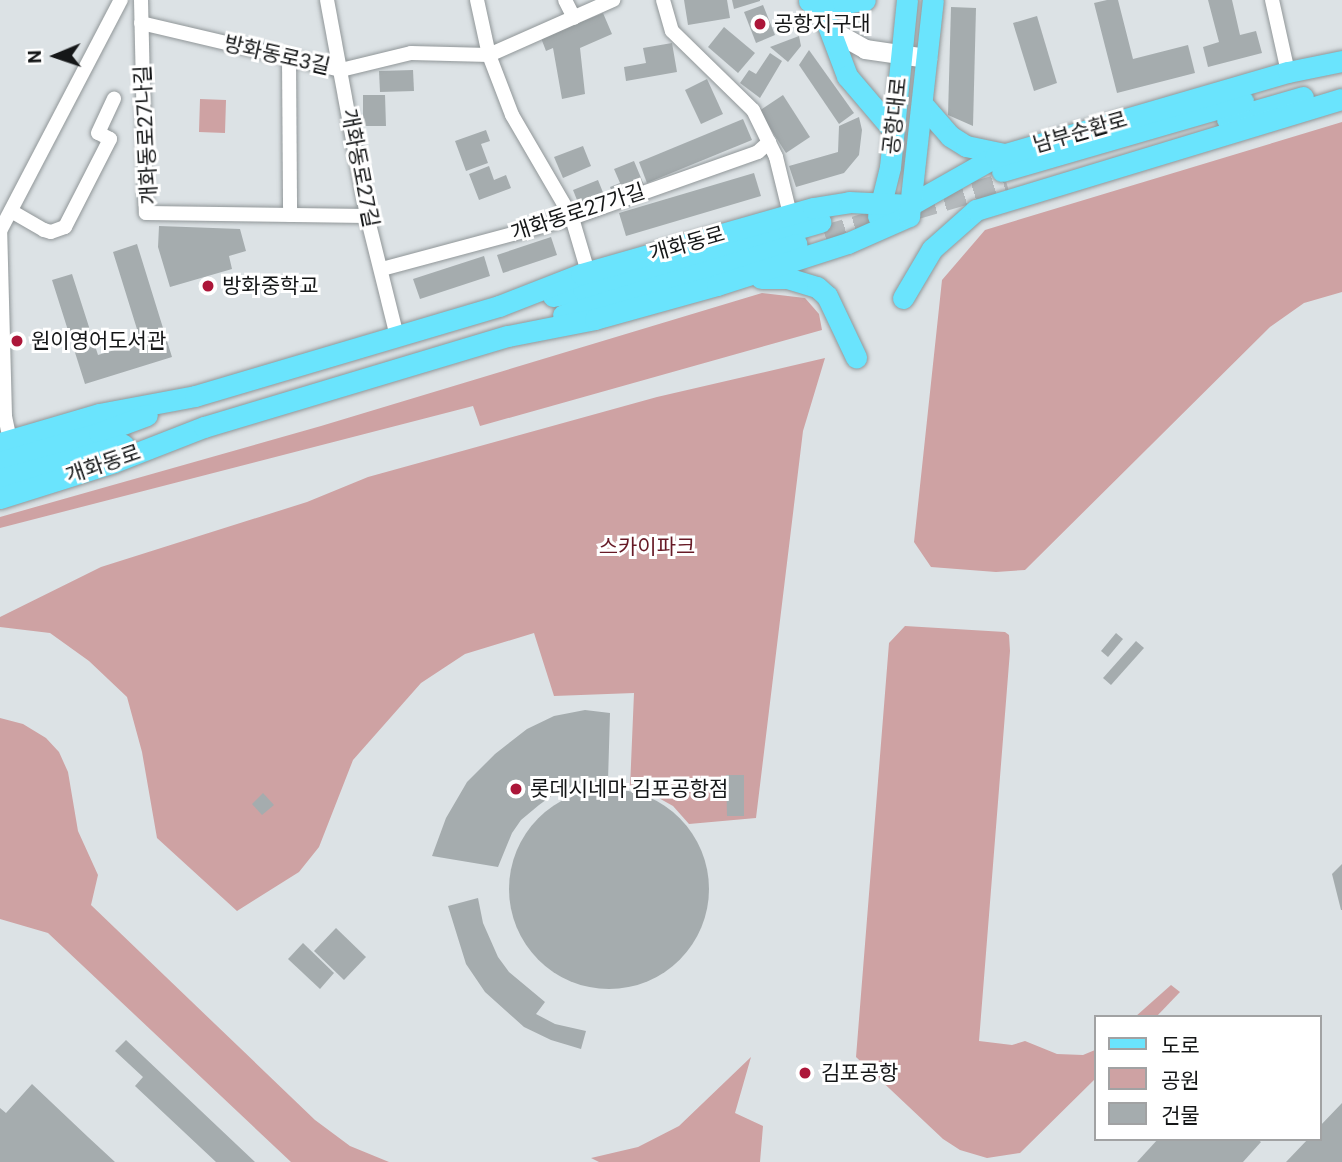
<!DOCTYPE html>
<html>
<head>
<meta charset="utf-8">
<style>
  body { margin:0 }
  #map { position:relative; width:1342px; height:1162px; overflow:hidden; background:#dce2e5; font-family:Roboto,"Noto Sans KR",sans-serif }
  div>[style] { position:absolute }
  .green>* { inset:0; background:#cea2a3 }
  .building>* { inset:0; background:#a5acae }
  .round { border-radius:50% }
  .primary-tunnel>* { height:21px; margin-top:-10.5px; transform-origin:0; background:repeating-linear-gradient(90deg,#b4b9bc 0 21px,transparent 0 31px) }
  .roads { filter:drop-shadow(0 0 2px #909698) drop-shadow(0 0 2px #909698) }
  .street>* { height:14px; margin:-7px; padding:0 7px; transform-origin:7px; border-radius:7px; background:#fff }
  .secondary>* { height:19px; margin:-9.5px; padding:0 9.5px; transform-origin:9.5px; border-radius:9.5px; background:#fff }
  .primary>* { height:21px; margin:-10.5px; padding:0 10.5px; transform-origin:10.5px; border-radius:10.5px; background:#6ae4fd }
  .dots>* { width:19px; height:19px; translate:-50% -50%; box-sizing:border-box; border:4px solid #fff; border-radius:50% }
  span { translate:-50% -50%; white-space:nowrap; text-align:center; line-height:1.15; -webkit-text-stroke:6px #fff; paint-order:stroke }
  .poi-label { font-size:21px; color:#151718 }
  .left { translate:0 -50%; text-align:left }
  .street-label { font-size:21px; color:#151718 }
  .park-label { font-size:21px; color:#671a26 }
  .legend { position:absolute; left:1094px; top:1015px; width:228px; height:126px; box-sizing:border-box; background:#fff; border:2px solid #a1a2a3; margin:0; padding:9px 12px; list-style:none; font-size:21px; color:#151718 }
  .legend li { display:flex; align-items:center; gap:14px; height:35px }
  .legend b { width:35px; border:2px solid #a1a2a3 }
  .north { position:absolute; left:21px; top:21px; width:70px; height:70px; -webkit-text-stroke:5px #fff; paint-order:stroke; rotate:268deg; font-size:19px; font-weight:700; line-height:28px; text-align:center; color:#151718 }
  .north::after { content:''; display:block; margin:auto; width:24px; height:32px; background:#151718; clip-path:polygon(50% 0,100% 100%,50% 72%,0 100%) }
</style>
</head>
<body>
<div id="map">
  <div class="green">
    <i style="clip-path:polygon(200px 99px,226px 100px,225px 133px,199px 132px)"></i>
    <i style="clip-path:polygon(1342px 122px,1342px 292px,1304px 303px,1270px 327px,1025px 570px,996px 572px,931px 567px,914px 542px,942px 280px,985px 230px)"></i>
    <i style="clip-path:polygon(762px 293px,805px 298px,819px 314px,822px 330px,480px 426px,473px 406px,0 528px,0 517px,321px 426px)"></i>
    <i style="clip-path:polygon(825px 358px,803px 431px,756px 818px,689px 824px,673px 806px,648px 792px,630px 788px,634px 693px,554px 696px,534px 633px,465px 654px,421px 683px,353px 760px,319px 847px,299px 872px,237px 911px,157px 838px,142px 752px,127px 697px,89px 661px,50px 633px,0 627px,0 617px,101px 567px,307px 502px,368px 477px,657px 397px)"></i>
    <i style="clip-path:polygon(905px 626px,1005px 632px,1009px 635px,1010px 651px,979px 1041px,1012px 1045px,1025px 1041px,1057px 1054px,1083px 1055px,1095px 1050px,1095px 1079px,1020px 1153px,987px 1158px,960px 1150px,943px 1139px,856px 1057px,889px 643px)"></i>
    <i style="clip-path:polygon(0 718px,23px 724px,46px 738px,59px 752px,68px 772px,78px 831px,98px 875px,91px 905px,315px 1120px,350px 1146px,389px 1162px,291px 1162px,48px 933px,0 919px)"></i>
    <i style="clip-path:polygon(1171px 985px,1180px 992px,1156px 1017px,1135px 1017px)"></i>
    <i style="clip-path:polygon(751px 1057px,735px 1113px,763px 1126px,760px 1162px,599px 1162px,591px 1158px,638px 1147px,679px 1126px)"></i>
  </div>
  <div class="building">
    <i style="clip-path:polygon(684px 0,727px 0,730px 18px,688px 25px)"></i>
    <i style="clip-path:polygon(732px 0,760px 0,760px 1px,734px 9px)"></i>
    <i style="clip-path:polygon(1107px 0,1118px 0,1133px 59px,1188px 45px,1195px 73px,1117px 93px,1094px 3px)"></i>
    <i style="clip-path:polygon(1208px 0,1232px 0,1240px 35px,1256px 31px,1262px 53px,1208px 67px,1203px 47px,1219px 42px)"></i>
    <i style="clip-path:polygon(763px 5px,775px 35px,756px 43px,744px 12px)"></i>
    <i style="clip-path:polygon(951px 7px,976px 8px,973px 126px,948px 115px)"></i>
    <i style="clip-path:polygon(603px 13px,612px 34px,580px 48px,585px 94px,562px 99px,553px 48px,546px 51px,541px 38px)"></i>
    <i style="clip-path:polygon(1037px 16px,1057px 83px,1034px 91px,1013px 23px)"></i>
    <i style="clip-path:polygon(724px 27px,755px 53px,738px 73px,708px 47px)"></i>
    <i style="clip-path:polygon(799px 36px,801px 46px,788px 62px,770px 47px)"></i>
    <i style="clip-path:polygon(672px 43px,677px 72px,626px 81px,624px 67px,646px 63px,643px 48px)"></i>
    <i style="clip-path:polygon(809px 50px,854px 113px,839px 124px,799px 65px)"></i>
    <i style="clip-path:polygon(770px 53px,782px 61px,760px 98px,740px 83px,749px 70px,756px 74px)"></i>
    <i style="clip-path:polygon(413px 70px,414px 91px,380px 92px,379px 71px)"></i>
    <i style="clip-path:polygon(707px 79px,723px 114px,701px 124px,685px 90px)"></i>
    <i style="clip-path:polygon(363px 95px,385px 95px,386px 126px,363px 126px)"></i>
    <i style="clip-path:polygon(783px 95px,810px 137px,786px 153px,759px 111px)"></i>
    <i style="clip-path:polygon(859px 117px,862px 130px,859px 155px,844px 173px,796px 187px,789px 166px,838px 152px,839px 126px)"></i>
    <i style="clip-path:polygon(743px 119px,752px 140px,647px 183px,639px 162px)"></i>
    <i style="clip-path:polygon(486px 130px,490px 141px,481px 144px,488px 163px,466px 171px,455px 141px)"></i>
    <i style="clip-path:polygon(583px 146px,591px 166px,563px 178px,554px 157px)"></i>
    <i style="clip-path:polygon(634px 161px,644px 185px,614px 197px,610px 187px,620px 183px,614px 169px)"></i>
    <i style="clip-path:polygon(489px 166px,494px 180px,506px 175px,511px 188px,479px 200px,469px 174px)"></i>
    <i style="clip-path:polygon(754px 173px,761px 196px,626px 236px,619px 213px)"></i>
    <i style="clip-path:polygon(598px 180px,606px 200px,581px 210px,573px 190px)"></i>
    <i style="clip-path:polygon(159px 226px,240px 229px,246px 251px,229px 256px,232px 269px,170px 287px,158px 247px)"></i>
    <i style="clip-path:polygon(551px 237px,557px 255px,503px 273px,497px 255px)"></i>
    <i style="clip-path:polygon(137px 244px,172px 357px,85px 384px,52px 280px,72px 274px,98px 355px,141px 342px,113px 252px)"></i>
    <i style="clip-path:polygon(484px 256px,490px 276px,420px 299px,413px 279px)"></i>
    <i style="clip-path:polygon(1116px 633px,1123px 639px,1108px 657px,1101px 651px)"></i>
    <i style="clip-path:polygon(1136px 641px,1144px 648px,1111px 685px,1103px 678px)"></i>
    <i style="clip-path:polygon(585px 710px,610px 713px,608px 781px,581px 783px,554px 794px,539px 805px,521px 820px,512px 833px,498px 867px,432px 856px,446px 818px,467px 782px,495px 754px,527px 729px,554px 716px)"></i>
    <i style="clip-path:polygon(726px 775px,744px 775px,744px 816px,727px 816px)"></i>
    <i class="round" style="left:509px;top:789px;width:200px;height:200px"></i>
    <i style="clip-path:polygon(263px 793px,274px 805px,262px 815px,252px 804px)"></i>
    <i style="clip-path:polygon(1342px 864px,1342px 910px,1341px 910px,1332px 874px)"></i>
    <i style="clip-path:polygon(478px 898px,483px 923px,498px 957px,509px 972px,545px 1002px,536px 1014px,555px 1024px,586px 1031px,581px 1049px,551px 1040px,524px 1027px,485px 992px,466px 964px,448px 906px)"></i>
    <i style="clip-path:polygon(336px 928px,366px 957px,344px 980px,314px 951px)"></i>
    <i style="clip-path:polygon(303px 943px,334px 973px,320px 989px,288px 959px)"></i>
    <i style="clip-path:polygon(126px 1040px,255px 1162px,216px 1162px,135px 1086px,143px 1077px,115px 1051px)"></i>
    <i style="clip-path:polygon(32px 1084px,88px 1137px,115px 1162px,0 1162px,0 1108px,6px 1113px)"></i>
    <i style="clip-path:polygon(1342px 1103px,1342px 1162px,1286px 1162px,1308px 1139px,1319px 1139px,1319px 1127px)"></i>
    <i style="clip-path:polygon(1158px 1139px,1257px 1139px,1261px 1142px,1243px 1162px,1137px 1162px)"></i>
  </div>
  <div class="primary-tunnel">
    <i style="left:825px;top:235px;width:189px;rotate:-16.3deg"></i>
  </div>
  <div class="roads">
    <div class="street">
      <i style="left:141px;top:0;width:213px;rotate:88.7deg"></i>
      <i style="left:146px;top:213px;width:221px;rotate:0.8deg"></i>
      <i style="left:327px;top:0;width:220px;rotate:79.5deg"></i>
      <i style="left:367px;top:216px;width:124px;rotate:76deg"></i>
      <i style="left:477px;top:0;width:56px;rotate:77.7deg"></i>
      <i style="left:489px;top:55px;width:64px;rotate:69deg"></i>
      <i style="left:512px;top:115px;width:119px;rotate:59.8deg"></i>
      <i style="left:572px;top:218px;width:56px;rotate:73.5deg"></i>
      <i style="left:565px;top:0;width:20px;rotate:63deg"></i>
      <i style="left:663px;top:0;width:32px;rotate:74deg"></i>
      <i style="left:672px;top:31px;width:113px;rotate:44.3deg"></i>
      <i style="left:753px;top:110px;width:52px;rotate:63.9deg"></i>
      <i style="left:776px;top:157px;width:59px;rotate:76.2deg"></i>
      <i style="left:1272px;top:0;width:74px;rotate:77.5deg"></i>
      <i style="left:141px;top:23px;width:205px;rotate:13.2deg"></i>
      <i style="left:341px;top:70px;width:72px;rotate:-13.7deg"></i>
      <i style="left:411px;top:53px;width:78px;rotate:1.5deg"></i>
      <i style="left:489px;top:55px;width:136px;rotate:-23.9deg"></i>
      <i style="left:289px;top:58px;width:157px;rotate:89.6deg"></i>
      <i style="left:11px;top:211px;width:38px;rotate:30deg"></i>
      <i style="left:44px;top:230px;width:7px;rotate:16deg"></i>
      <i style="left:51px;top:232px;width:15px;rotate:-20deg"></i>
      <i style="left:65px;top:227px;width:99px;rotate:-62.9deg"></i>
      <i style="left:110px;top:139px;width:13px;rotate:-153deg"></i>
      <i style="left:98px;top:133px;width:38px;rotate:-65deg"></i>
      <i style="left:382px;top:269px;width:197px;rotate:-15deg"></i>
      <i style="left:572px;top:218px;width:197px;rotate:-19.5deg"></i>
      <i style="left:758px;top:152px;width:15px;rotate:-42deg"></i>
      <i style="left:10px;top:440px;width:25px;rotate:-102deg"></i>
      <i style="left:5px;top:416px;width:185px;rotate:-91.5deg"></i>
      <i style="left:0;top:231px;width:261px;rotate:-62.4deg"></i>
    </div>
    <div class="secondary">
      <i style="left:809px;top:0;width:39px;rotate:52deg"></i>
      <i style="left:833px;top:31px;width:37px;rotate:29deg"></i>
      <i style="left:865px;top:49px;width:63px;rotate:8.3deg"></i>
    </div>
    <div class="primary">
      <i style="left:809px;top:1px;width:34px;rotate:3deg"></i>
      <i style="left:843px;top:3px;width:22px;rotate:-8deg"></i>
      <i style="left:827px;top:23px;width:57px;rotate:69.3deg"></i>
      <i style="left:847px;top:76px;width:71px;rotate:49.6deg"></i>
      <i style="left:923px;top:105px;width:41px;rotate:48.9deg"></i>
      <i style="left:950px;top:136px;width:19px;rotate:32deg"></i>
      <i style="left:966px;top:146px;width:39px;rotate:12deg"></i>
      <i style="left:1227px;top:119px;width:79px;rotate:-16.1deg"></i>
      <i style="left:1002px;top:171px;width:251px;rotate:-16.2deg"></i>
      <i style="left:878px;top:216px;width:50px;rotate:-76.2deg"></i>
      <i style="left:890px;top:167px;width:168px;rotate:-84.2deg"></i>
      <i style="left:761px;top:278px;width:26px"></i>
      <i style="left:787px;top:278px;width:31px;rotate:17deg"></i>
      <i style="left:817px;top:287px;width:13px;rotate:42deg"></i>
      <i style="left:827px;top:296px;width:68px;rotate:64.6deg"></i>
      <i style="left:553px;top:296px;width:31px;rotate:-11deg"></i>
      <i style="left:583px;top:290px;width:247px;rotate:-16deg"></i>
      <i style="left:903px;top:298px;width:57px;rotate:-59.4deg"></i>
      <i style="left:932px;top:249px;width:59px;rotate:-41.6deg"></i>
      <i style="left:976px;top:210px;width:382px;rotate:-16.9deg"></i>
      <i style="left:563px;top:315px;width:244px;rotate:-16.9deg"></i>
      <i style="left:0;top:443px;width:103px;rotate:-16.3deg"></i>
      <i style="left:99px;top:414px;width:98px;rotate:-10.6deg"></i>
      <i style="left:195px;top:396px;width:317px;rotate:-16.5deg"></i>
      <i style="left:499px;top:306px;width:88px;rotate:-21.3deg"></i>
      <i style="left:581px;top:274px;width:241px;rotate:-15.9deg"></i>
      <i style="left:813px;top:208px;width:36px;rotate:-9deg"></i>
      <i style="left:849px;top:202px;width:61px;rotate:2.8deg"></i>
      <i style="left:910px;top:205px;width:98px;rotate:-29.5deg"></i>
      <i style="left:995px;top:157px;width:305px;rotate:-16.2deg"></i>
      <i style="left:1288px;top:72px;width:55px;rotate:-11.5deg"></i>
      <i style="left:0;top:462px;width:103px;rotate:-16.3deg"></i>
      <i style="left:99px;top:433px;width:51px;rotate:-20.6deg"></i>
      <i style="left:0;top:479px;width:128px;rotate:-15.5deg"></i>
      <i style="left:0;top:498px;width:120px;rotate:-17.5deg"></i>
      <i style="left:114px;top:462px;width:97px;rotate:-21.3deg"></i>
      <i style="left:204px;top:427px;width:317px;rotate:-16.7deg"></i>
      <i style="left:508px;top:336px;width:89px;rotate:-11.1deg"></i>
      <i style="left:595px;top:319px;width:127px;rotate:-15.6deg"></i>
      <i style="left:717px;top:285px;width:138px;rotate:-17.8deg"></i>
      <i style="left:848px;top:243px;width:67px;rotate:-23.9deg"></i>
      <i style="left:909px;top:216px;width:217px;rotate:-83.7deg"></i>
    </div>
  </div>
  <div class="dots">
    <i style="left:760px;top:24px;background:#ac1639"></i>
    <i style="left:208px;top:286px;background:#ac1639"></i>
    <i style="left:17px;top:341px;background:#ac1639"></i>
    <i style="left:516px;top:789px;background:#ac1639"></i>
    <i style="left:805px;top:1073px;background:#ac1639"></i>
  </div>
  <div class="poi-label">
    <span class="left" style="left:774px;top:24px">공항지구대</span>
    <span class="left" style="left:222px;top:286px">방화중학교</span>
    <span class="left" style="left:31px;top:341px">원이영어도서관</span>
    <span class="left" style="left:530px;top:789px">롯데시네마 김포공항점</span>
    <span class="left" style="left:821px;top:1073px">김포공항</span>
  </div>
  <div class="street-label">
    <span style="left:277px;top:55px;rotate:13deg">방화동로3길</span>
    <span style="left:895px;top:116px;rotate:-84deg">공항대로</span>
    <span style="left:1080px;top:132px;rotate:-16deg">남부순환로</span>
    <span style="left:146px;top:135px;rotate:-93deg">개화동로27나길</span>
    <span style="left:360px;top:168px;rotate:79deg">개화동로27길</span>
    <span style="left:578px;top:212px;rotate:-18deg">개화동로27가길</span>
    <span style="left:687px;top:244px;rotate:-16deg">개화동로</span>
    <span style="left:103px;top:464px;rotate:-19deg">개화동로</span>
  </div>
  <div class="park-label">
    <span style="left:647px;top:547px">스카이파크</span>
  </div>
  <ul class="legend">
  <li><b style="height:9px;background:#6ae4fd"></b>도로</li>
  <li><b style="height:19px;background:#cea2a3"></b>공원</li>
  <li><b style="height:19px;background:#a5acae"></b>건물</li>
  </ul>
  <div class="north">N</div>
</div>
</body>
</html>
